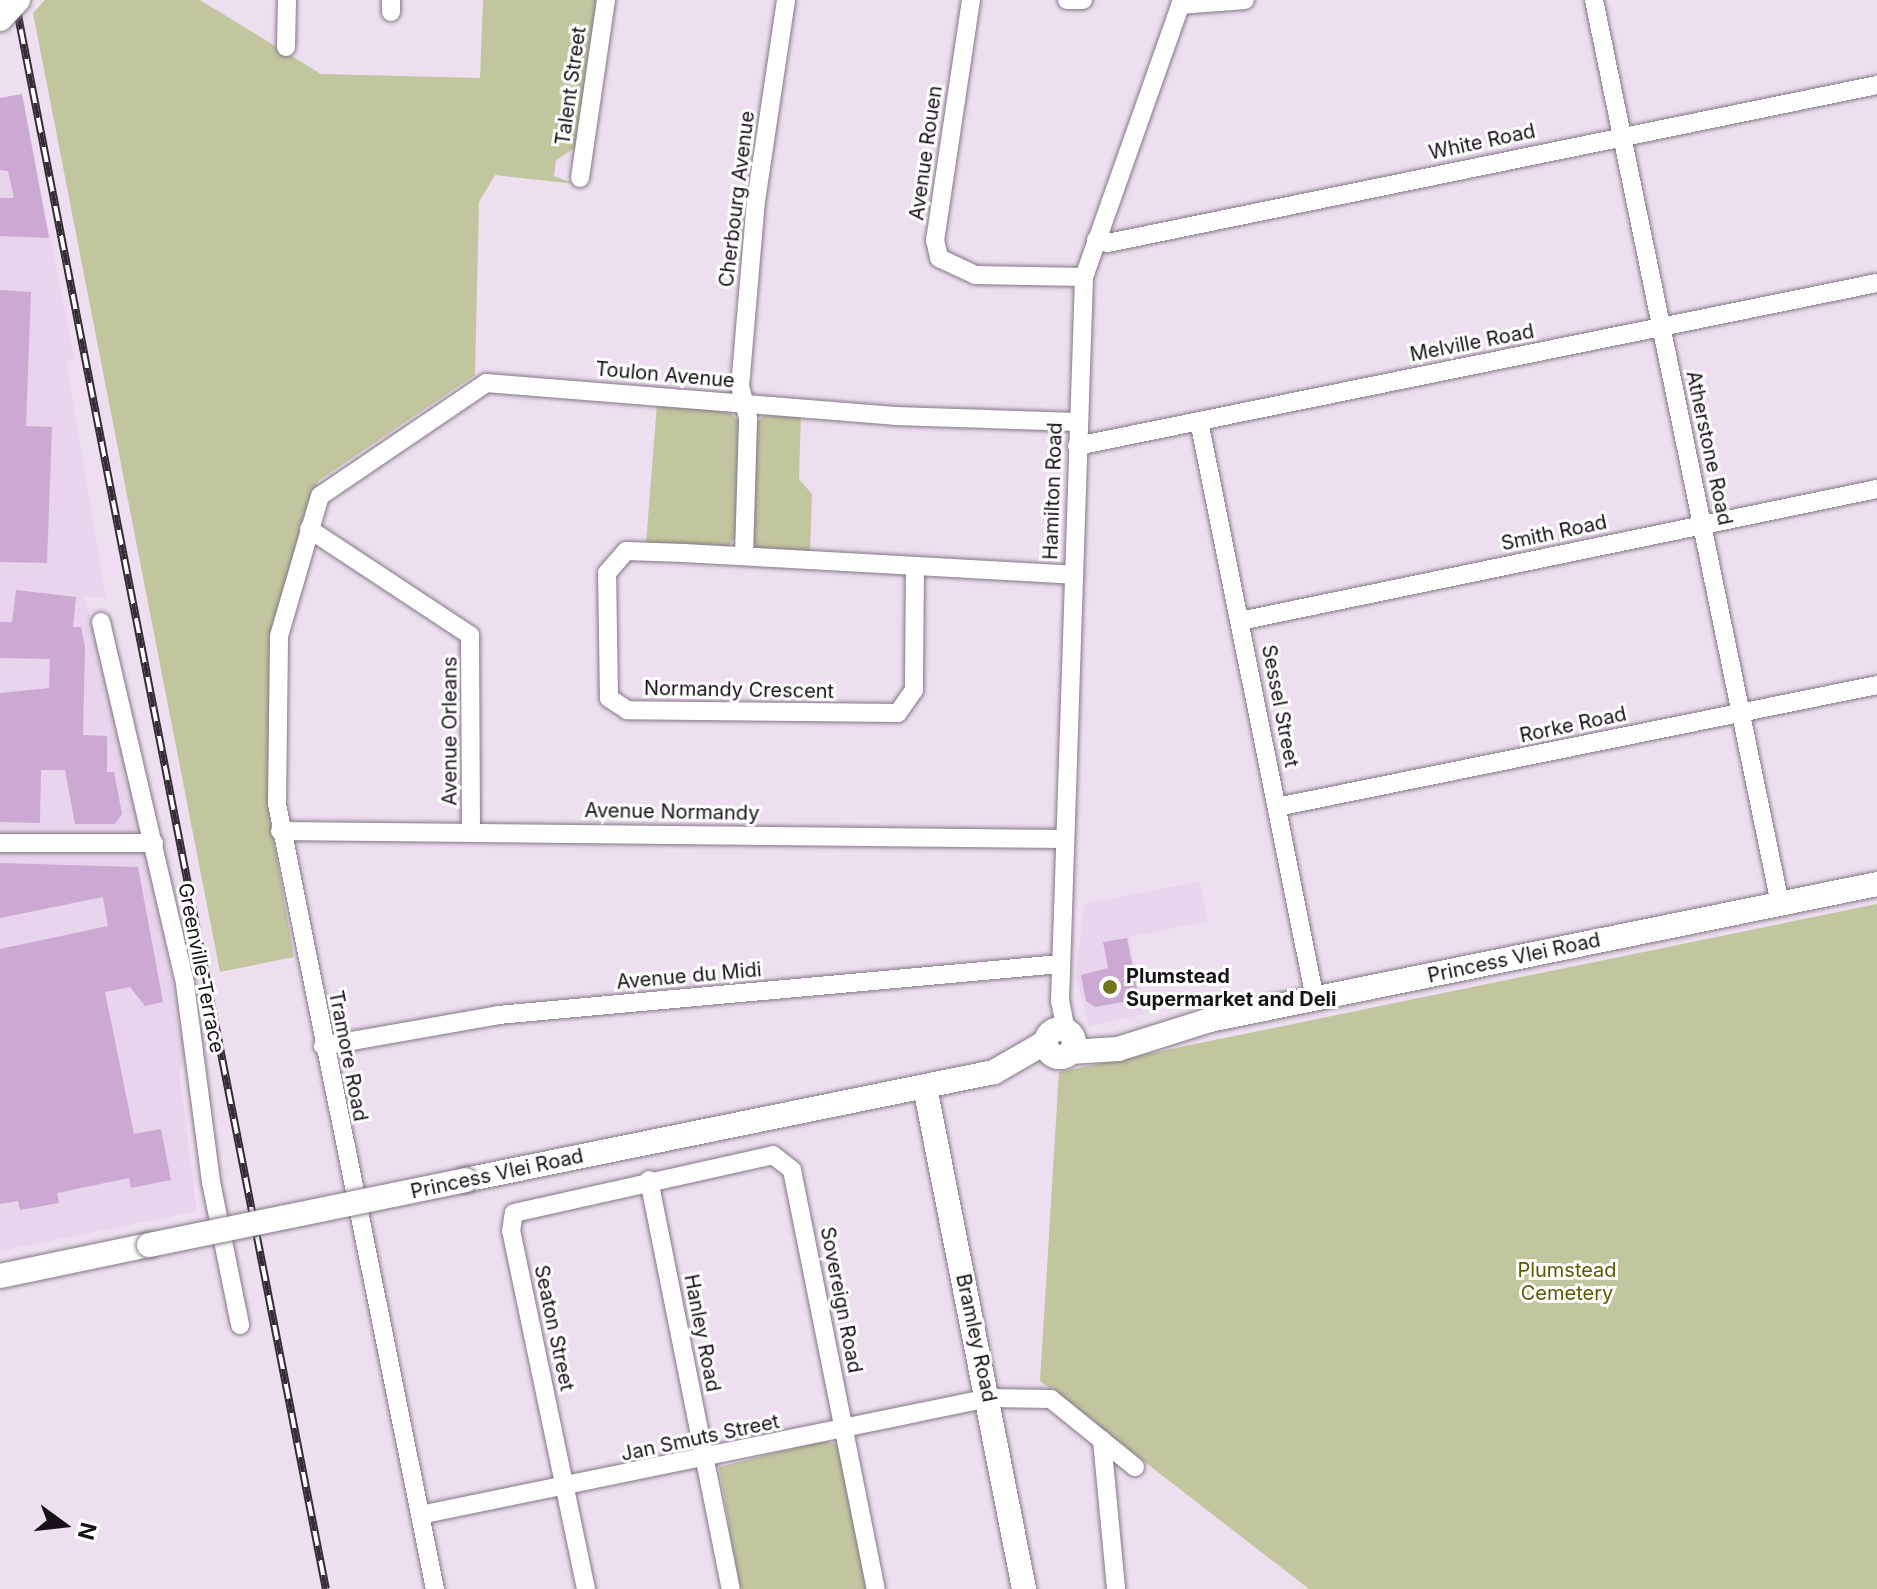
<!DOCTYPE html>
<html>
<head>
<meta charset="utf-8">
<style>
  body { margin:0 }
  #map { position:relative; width:1877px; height:1589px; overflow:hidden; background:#eddff0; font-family:Inter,sans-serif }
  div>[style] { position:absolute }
  .built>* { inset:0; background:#e8d4ec }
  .green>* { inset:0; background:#c2c69e }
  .building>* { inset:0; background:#cba9d3 }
  .roads { filter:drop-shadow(0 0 2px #847787) drop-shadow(0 0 2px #847787) }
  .minor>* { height:18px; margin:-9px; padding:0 9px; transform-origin:9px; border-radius:9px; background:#fff }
  .tertiary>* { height:24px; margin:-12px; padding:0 12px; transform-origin:12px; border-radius:12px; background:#fff }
  .tertiary>.ring { margin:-12px; padding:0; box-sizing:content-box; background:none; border:24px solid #fff; border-radius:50% }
  .rail>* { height:8px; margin-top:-4px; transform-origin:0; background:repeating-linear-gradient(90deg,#fff 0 15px,#342d35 0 30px); box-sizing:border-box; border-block:2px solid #342d35 }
  .bridges { filter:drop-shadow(0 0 2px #847787) drop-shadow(0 0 2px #847787) }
  .tertiary-bridge>* { height:24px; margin:-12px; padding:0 12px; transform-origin:12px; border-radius:12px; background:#fff }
  .secondary-bridge>* { height:26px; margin:-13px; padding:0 13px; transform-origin:13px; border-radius:13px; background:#fff }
  .dots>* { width:22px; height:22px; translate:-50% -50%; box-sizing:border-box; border:4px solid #fff; border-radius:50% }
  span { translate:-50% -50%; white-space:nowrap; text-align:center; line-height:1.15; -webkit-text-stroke:6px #fff; paint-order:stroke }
  .street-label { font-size:20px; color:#171218 }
  .poi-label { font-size:20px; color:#171218; font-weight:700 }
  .left { translate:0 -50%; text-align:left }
  .park-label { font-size:20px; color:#595c01 }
  .north { position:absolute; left:24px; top:1485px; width:80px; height:80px; -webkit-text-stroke:6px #fff; paint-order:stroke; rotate:105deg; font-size:22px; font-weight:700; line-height:32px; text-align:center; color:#171218 }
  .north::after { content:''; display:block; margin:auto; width:28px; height:36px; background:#171218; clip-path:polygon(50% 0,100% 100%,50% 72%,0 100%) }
</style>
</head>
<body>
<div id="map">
  <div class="built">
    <i style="clip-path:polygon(22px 94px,74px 359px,66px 362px,106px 597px,85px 597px,137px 802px,186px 1052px,179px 1072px,197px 1211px,0 1251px,0 98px)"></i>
    <i style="clip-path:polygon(1200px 881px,1207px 921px,1129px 937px,1145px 1014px,1089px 1026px,1076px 976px,1084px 904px)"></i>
  </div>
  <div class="green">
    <i style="clip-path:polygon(45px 0,200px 0,321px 74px,480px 78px,483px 0,600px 0,578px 146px,556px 160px,554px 176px,575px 184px,495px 175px,479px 202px,475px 375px,318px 481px,302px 521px,270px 650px,269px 813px,294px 957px,220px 972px,33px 13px)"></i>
    <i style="clip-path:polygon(657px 404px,729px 411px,739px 422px,737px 535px,727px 548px,646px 544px)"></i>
    <i style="clip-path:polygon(767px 413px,801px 416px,799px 479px,812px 494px,810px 553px,758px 549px,751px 539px,756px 423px)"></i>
    <i style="clip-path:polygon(1877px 904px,1877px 1589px,1309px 1589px,1040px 1381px,1059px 1072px)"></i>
    <i style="clip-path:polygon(824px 1441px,839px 1445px,870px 1589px,740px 1589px,719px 1467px)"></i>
  </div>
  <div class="building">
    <i style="clip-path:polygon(22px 94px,49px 238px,0 236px,0 198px,14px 198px,8px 171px,0 170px,0 98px)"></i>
    <i style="clip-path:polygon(0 290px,31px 292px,26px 426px,52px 427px,47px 563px,0 562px)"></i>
    <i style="clip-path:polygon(16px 590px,76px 597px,73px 627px,81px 627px,85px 647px,83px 735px,107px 736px,107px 772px,114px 772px,122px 814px,115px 824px,75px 824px,65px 770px,41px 770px,40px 823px,0 822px,0 693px,49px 688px,50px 659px,0 658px,0 622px,12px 622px)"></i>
    <i style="clip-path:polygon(0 863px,138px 867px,163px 1002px,145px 1006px,130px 987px,105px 992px,134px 1134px,161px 1129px,171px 1180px,131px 1188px,129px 1178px,57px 1193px,59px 1203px,20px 1210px,18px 1201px,0 1204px,0 949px,108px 926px,103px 897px,0 918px)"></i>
    <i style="clip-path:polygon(1127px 938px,1139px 999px,1095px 1007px,1086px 1001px,1081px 975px,1108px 968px,1103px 942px)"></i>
  </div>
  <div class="roads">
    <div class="minor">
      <i style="left:971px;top:0;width:243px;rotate:98.5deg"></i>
      <i style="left:935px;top:240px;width:18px;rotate:77deg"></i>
      <i style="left:939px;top:258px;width:40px;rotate:25deg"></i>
      <i style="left:975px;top:275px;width:109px;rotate:1.1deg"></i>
      <i style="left:1067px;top:0;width:16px"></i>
      <i style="left:1594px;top:0;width:923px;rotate:78.37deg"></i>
      <i style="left:1180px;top:5px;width:65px;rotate:-4.4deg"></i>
      <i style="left:391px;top:12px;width:12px;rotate:-90deg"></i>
      <i style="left:286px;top:47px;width:47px;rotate:-88.8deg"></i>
      <i style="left:580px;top:178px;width:180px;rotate:-81.7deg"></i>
      <i style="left:1096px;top:240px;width:12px;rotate:14deg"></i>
      <i style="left:1108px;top:243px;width:785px;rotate:-11.61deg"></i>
      <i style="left:1199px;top:421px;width:590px;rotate:78.65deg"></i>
      <i style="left:1077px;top:446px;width:816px;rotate:-11.52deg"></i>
      <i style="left:309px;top:529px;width:193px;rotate:33.4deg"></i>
      <i style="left:470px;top:635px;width:196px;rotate:89.7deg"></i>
      <i style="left:744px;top:556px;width:138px;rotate:-88.3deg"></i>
      <i style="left:748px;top:418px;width:32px;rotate:-104deg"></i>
      <i style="left:740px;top:387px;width:187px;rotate:-85.1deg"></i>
      <i style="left:756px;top:201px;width:203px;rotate:-81.5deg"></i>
      <i style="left:915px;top:566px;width:124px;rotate:90.5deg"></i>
      <i style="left:914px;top:690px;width:28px;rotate:125deg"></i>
      <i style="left:898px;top:713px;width:271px;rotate:-179.4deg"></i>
      <i style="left:627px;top:710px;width:22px;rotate:-146deg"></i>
      <i style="left:609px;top:698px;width:125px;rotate:-90.9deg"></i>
      <i style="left:607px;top:573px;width:29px;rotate:-49deg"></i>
      <i style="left:626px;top:551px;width:58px;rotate:2deg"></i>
      <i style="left:684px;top:553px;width:390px;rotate:3.2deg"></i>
      <i style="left:1240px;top:621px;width:651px;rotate:-11.71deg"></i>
      <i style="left:101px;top:622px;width:372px;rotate:76.9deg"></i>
      <i style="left:185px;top:984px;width:200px;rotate:82.5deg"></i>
      <i style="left:211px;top:1182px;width:146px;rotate:78.5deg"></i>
      <i style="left:1277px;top:807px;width:612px;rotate:-11.49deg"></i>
      <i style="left:280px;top:831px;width:785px;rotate:0.58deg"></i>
      <i style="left:0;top:843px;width:154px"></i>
      <i style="left:1066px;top:1031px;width:31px;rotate:-101deg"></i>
      <i style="left:1060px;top:1001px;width:724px;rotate:-88.1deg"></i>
      <i style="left:1084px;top:277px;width:294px;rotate:-70.5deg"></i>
      <i style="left:323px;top:1046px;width:178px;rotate:-10deg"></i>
      <i style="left:498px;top:1015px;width:565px;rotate:-5.18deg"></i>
      <i style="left:649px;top:1180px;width:417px;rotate:78.7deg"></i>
      <i style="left:1102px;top:1440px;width:150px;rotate:84.6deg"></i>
      <i style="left:420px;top:1515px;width:581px;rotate:-11.62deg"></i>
      <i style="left:989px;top:1398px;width:62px;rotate:0.9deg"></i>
      <i style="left:1051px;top:1399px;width:108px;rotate:39deg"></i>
      <i style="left:435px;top:1589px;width:801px;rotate:-101.38deg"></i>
      <i style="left:277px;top:804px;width:168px;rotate:-89.3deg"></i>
      <i style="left:279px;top:636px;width:146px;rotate:-73.7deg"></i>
      <i style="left:320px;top:496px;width:201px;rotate:-34.2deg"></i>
      <i style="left:486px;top:383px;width:410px;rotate:4.6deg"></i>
      <i style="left:895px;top:416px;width:182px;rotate:1.9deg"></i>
      <i style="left:586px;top:1589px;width:366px;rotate:-101.8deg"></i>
      <i style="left:511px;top:1231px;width:18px;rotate:-81deg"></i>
      <i style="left:514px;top:1213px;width:265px;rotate:-12.6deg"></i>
      <i style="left:773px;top:1155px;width:24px;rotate:38deg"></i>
      <i style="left:792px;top:1170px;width:427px;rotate:78.7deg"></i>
    </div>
    <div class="tertiary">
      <i class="ring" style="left:1046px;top:1029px;width:4px;height:4px"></i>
      <i style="left:1070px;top:1052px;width:48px;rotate:-3.6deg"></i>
      <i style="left:1118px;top:1049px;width:96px;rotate:-17.5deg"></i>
      <i style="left:1210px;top:1020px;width:681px;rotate:-11.52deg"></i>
      <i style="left:925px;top:1087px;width:512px;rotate:78.84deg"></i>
      <i style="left:465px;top:1180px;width:540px;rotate:-11.54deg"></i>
      <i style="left:994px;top:1072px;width:60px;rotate:-30deg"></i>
      <i style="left:0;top:1276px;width:152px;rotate:-11.8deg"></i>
    </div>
  </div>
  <div class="rail">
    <i style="left:15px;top:0;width:1619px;rotate:78.93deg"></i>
  </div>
  <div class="bridges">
    <div class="tertiary-bridge">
      <i style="left:149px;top:1245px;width:323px;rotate:-11.6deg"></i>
    </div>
    <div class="secondary-bridge">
      <i style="left:0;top:18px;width:25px;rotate:-47deg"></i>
    </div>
  </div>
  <div class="dots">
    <i style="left:1110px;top:987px;background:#71751c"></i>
  </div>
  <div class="street-label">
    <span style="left:571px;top:86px;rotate:-82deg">Talent Street</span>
    <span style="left:1482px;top:142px;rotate:-12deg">White Road</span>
    <span style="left:926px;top:153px;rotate:-82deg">Avenue Rouen</span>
    <span style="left:737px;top:199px;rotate:-83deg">Cherbourg Avenue</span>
    <span style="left:1472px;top:343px;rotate:-11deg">Melville Road</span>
    <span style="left:665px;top:375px;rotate:5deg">Toulon Avenue</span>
    <span style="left:1709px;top:448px;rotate:78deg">Atherstone Road</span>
    <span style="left:1053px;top:491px;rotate:-88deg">Hamilton Road</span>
    <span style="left:1554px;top:533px;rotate:-12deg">Smith Road</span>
    <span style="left:739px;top:690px;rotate:1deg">Normandy Crescent</span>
    <span style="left:1280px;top:706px;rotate:79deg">Sessel Street</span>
    <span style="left:1573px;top:725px;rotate:-12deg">Rorke Road</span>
    <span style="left:450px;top:731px;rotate:-90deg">Avenue Orleans</span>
    <span style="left:672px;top:812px;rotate:1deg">Avenue Normandy</span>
    <span style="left:1514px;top:958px;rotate:-12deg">Princess Vlei Road</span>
    <span style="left:201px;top:968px;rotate:79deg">Greenville Terrace</span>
    <span style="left:689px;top:976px;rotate:-5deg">Avenue du Midi</span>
    <span style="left:348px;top:1056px;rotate:79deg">Tramore Road</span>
    <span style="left:497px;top:1174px;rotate:-12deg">Princess Vlei Road</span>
    <span style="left:841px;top:1300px;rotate:79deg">Sovereign Road</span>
    <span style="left:554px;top:1328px;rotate:78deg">Seaton Street</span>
    <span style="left:702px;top:1333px;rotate:79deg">Hanley Road</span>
    <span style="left:976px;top:1338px;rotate:78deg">Bramley Road</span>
    <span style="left:700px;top:1438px;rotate:-12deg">Jan Smuts Street</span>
  </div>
  <div class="poi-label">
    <span class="left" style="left:1126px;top:988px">Plumstead<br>Supermarket and Deli</span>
  </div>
  <div class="park-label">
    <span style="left:1567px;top:1282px">Plumstead<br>Cemetery</span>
  </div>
  <div class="north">N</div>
</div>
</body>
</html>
